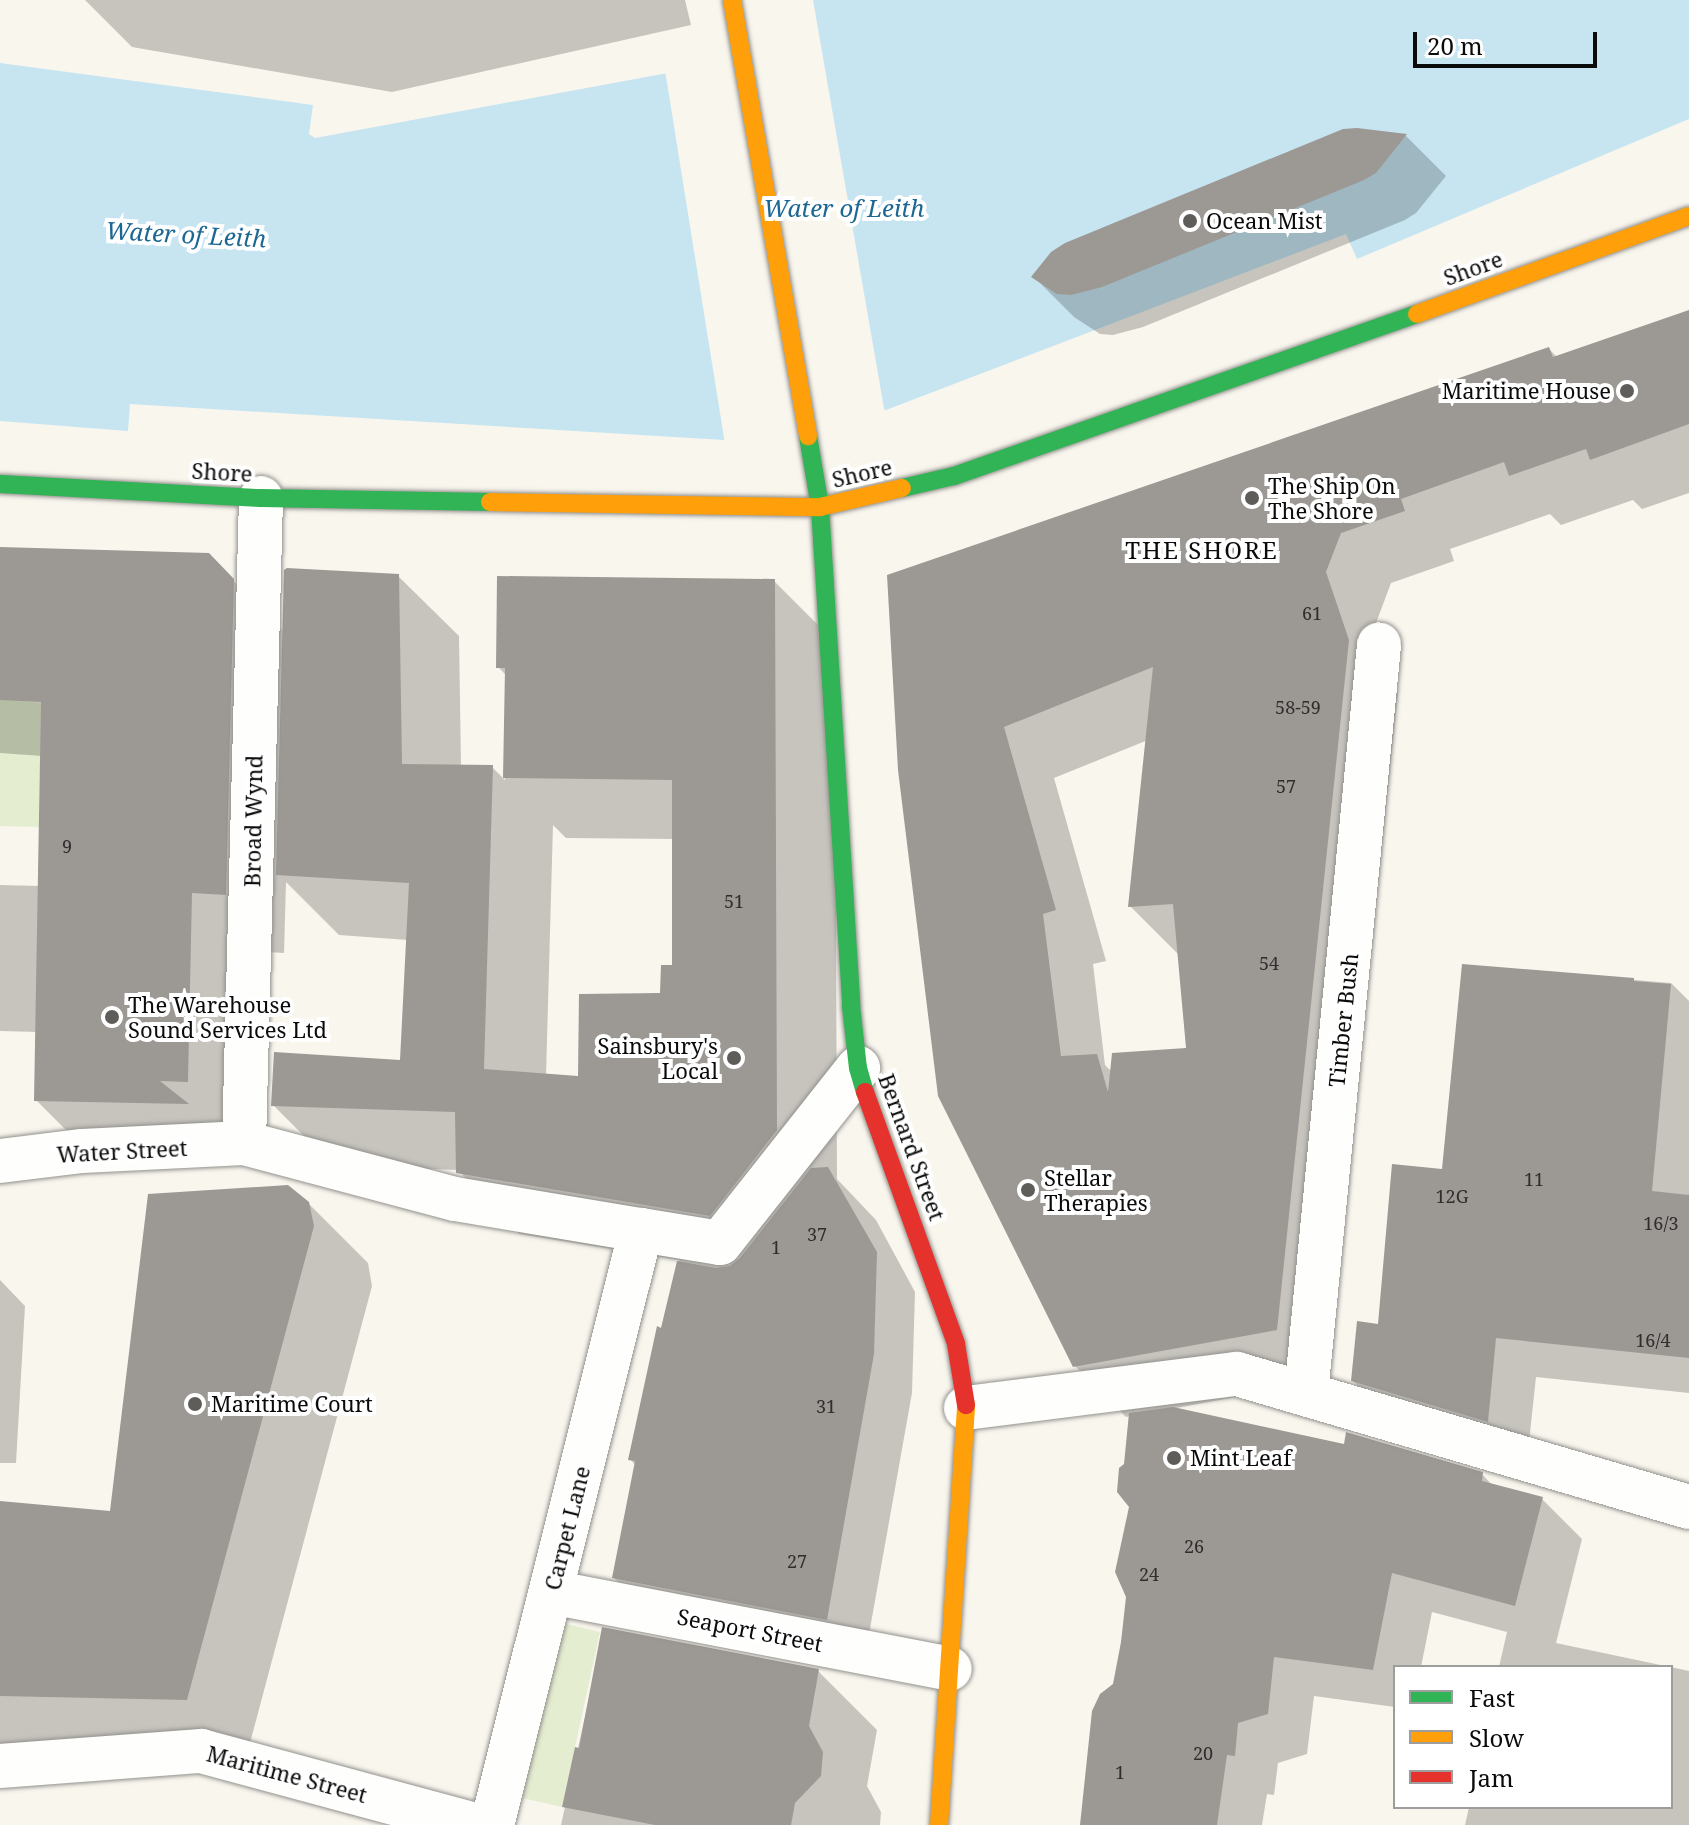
<!DOCTYPE html>
<html>
<head>
<meta charset="utf-8">
<style>
  body { margin:0 }
  #map { position:relative; width:1689px; height:1825px; overflow:hidden; background:#f9f6ee; font-family:"Noto Serif",serif }
  div>[style] { position:absolute }
  .green>* { inset:0; background:#e4edcf }
  .water>* { inset:0; background:#c7e5f1 }
  .pier>* { inset:0; background:#f9f6ee }
  .shadow>* { inset:0; background:#0003 }
  .building>* { inset:0; background:#9c9894 }
  .roads { filter:drop-shadow(0 0 2px #92918d) drop-shadow(0 0 2px #92918d) }
  .street>* { height:44px; margin:-22px; padding:0 22px; transform-origin:22px; border-radius:22px; background:#fefefc }
  .fast>* { height:18px; margin:-9px; padding:0 9px; transform-origin:9px; border-radius:9px; background:#30b455 }
  .slow>* { height:18px; margin:-9px; padding:0 9px; transform-origin:9px; border-radius:9px; background:#ff9f0a }
  .jam>* { height:18px; margin:-9px; padding:0 9px; transform-origin:9px; border-radius:9px; background:#e5322d }
  .dots>* { width:22px; height:22px; translate:-50% -50%; box-sizing:border-box; border:4px solid #fff; border-radius:50% }
  span { translate:-50% -50%; white-space:nowrap; text-align:center; line-height:1.15; -webkit-text-stroke:8px #fff; paint-order:stroke }
  .number-label { font-size:18px; color:#2f2e2d }
  .number-label span { -webkit-text-stroke-width:0 }
  .poi-label { font-size:22px; color:#0b0b0b }
  .left { translate:0 -50%; text-align:left }
  .right { translate:-100% -50%; text-align:right }
  .street-label { font-size:22px; color:#0b0b0b }
  .water-label { font-size:24px; color:#1d6893; font-style:italic }
  .neighbourhood-label { font-size:24px; color:#0b0b0b; letter-spacing:2px }
  .legend { position:absolute; left:1393px; top:1665px; width:280px; height:144px; box-sizing:border-box; background:#fff; border:2px solid #9d9d9d; margin:0; padding:10px 14px; list-style:none; font-size:24px; color:#0b0b0b }
  .legend li { display:flex; align-items:center; gap:16px; height:40px }
  .legend b { width:40px; border:2px solid #9d9d9d }
  .scale { position:absolute; left:1413px; top:32px; width:184px; height:36px; box-sizing:border-box; border:4px solid #0b0b0b; border-top:0; padding-left:10px; font-size:24px; line-height:28px; white-space:nowrap; color:#0b0b0b; -webkit-text-stroke:6px #fff; paint-order:stroke }
</style>
</head>
<body>
<div id="map">
  <div class="green">
    <i style="clip-path:polygon(0 699px,41px 703px,39px 827px,0 826px)"></i>
    <i style="clip-path:polygon(562px 1623px,600px 1632px,562px 1807px,522px 1798px)"></i>
  </div>
  <div class="water">
    <i style="clip-path:polygon(793px 0,1689px 0,1689px 119px,1357px 259px,1346px 234px,886px 410px,724px 440px,130px 404px,128px 431px,0 421px,0 63px,313px 105px,309px 134px,315px 138px,673px 72px)"></i>
  </div>
  <div class="pier">
    <i style="clip-path:polygon(785px 0,813px 0,885px 414px,725px 444px,665px 70px)"></i>
  </div>
  <div class="shadow">
    <i style="clip-path:polygon(85px 0,685px 0,691px 25px,392px 92px,132px 47px)"></i>
    <i style="clip-path:polygon(1344px 131px,1406px 136px,1446px 176px,1416px 213px,1405px 220px,1143px 327px,1113px 335px,1100px 334px,1074px 317px,1034px 277px)"></i>
    <i style="clip-path:polygon(evenodd,1689px 312px,1689px 493px,1642px 509px,1633px 500px,1561px 525px,1550px 514px,1450px 549px,1454px 561px,1391px 583px,1376px 623px,1398px 692px,1327px 1380px,1171px 1409px,1482px 1474px,1493px 1486px,1542px 1499px,1582px 1539px,1556px 1643px,1670px 1667px,1499px 1667px,1507px 1632px,1432px 1612px,1421px 1667px,1395px 1667px,1395px 1707px,1314px 1696px,1307px 1754px,1278px 1763px,1274px 1795px,1267px 1794px,1262px 1825px,1081px 1825px,1115px 1685px,1128px 1597px,1131px 1506px,1126px 1465px,1131px 1416px,1126px 1417px,1075px 1366px,900px 770px,1549px 349px,1558px 358px,1689px 312px,1148px 740px,1130px 906px,1180px 956px,1188px 1049px,1112px 1072px,1105px 1065px,1093px 964px,1106px 961px,1054px 778px,1148px 740px)"></i>
    <i style="clip-path:polygon(evenodd,0 550px,208px 555px,284px 632px,398px 576px,459px 636px,461px 766px,492px 767px,505px 780px,507px 676px,498px 667px,774px 581px,835px 642px,837px 1179px,876px 1220px,915px 1292px,912px 1393px,865px 1657px,653px 1616px,614px 1578px,636px 1466px,630px 1459px,679px 1260px,519px 1234px,458px 1170px,334px 1166px,273px 1105px,402px 1062px,408px 940px,339px 935px,286px 882px,284px 953px,250px 951px,246px 1140px,95px 1159px,36px 1100px,37px 1032px,0 1031px,0 885px,40px 886px,42px 756px,0 753px,0 550px,553px 825px,566px 838px,674px 839px,674px 968px,662px 995px,580px 1078px,546px 1076px,553px 825px)"></i>
    <i style="clip-path:polygon(1464px 966px,1671px 983px,1689px 1001px,1689px 1393px,1536px 1377px,1527px 1461px,1393px 1421px,1353px 1381px,1444px 1172px)"></i>
    <i style="clip-path:polygon(308px 1203px,368px 1263px,372px 1286px,246px 1758px,0 1753px,0 1503px,112px 1513px)"></i>
    <i style="clip-path:polygon(0 1280px,25px 1306px,16px 1463px,0 1463px)"></i>
    <i style="clip-path:polygon(604px 1630px,818px 1671px,877px 1730px,867px 1786px,881px 1812px,880px 1825px,561px 1825px)"></i>
    <i style="clip-path:polygon(1671px 1667px,1689px 1671px,1689px 1825px,1465px 1825px,1469px 1807px,1671px 1807px)"></i>
  </div>
  <div class="building">
    <i style="clip-path:polygon(1357px 128px,1407px 134px,1376px 173px,1364px 180px,1102px 287px,1071px 295px,1057px 294px,1031px 277px,1051px 252px,1065px 243px,1343px 129px)"></i>
    <i style="clip-path:polygon(evenodd,1689px 310px,1689px 424px,1590px 460px,1586px 449px,1509px 476px,1504px 462px,1401px 499px,1405px 511px,1341px 533px,1326px 572px,1349px 640px,1277px 1330px,1073px 1367px,938px 1096px,898px 770px,887px 575px,1549px 347px,1553px 357px,1689px 310px,1153px 667px,1128px 907px,1173px 904px,1186px 1048px,1112px 1053px,1108px 1092px,1097px 1054px,1061px 1056px,1043px 914px,1056px 910px,1004px 727px,1153px 667px)"></i>
    <i style="clip-path:polygon(0 547px,209px 553px,234px 579px,226px 895px,192px 893px,188px 1082px,160px 1081px,189px 1104px,34px 1101px,41px 702px,0 700px)"></i>
    <i style="clip-path:polygon(287px 568px,399px 574px,402px 764px,493px 765px,484px 1069px,578px 1076px,579px 994px,660px 993px,661px 965px,672px 965px,672px 780px,503px 778px,505px 668px,496px 668px,497px 576px,775px 579px,777px 1130px,710px 1216px,456px 1173px,455px 1112px,271px 1106px,274px 1052px,400px 1060px,409px 883px,276px 875px,284px 570px)"></i>
    <i style="clip-path:polygon(1462px 964px,1634px 978px,1634px 981px,1671px 984px,1652px 1191px,1689px 1195px,1689px 1358px,1496px 1338px,1488px 1422px,1351px 1381px,1357px 1321px,1378px 1324px,1392px 1164px,1442px 1169px)"></i>
    <i style="clip-path:polygon(828px 1167px,877px 1252px,874px 1354px,827px 1620px,612px 1578px,635px 1461px,628px 1460px,657px 1326px,661px 1328px,677px 1261px,716px 1268px,730px 1266px,740px 1258px,811px 1168px)"></i>
    <i style="clip-path:polygon(288px 1185px,309px 1202px,314px 1226px,187px 1700px,0 1696px,0 1501px,110px 1511px,148px 1194px)"></i>
    <i style="clip-path:polygon(1173px 1407px,1344px 1444px,1346px 1432px,1483px 1472px,1482px 1481px,1543px 1497px,1515px 1606px,1392px 1573px,1373px 1670px,1274px 1657px,1268px 1714px,1238px 1723px,1235px 1756px,1227px 1755px,1217px 1825px,1080px 1825px,1092px 1711px,1100px 1694px,1113px 1684px,1121px 1642px,1126px 1597px,1115px 1572px,1129px 1507px,1117px 1492px,1119px 1468px,1124px 1464px,1129px 1413px)"></i>
    <i style="clip-path:polygon(602px 1627px,819px 1669px,809px 1726px,823px 1752px,821px 1776px,795px 1803px,791px 1825px,655px 1825px,562px 1807px,575px 1747px,579px 1748px)"></i>
  </div>
  <div class="roads">
    <div class="street">
      <i style="left:244px;top:1143px;width:645px;rotate:-88.49deg"></i>
      <i style="left:0;top:1161px;width:83px;rotate:-7deg"></i>
      <i style="left:82px;top:1151px;width:162px;rotate:-2.8deg"></i>
      <i style="left:244px;top:1143px;width:218px;rotate:14.9deg"></i>
      <i style="left:455px;top:1199px;width:189px;rotate:9.5deg"></i>
      <i style="left:641px;top:1230px;width:613px;rotate:104.06deg"></i>
      <i style="left:641px;top:1230px;width:80px;rotate:9.3deg"></i>
      <i style="left:720px;top:1243px;width:223px;rotate:-51.7deg"></i>
      <i style="left:1306px;top:1394px;width:753px;rotate:-84.43deg"></i>
      <i style="left:966px;top:1408px;width:273px;rotate:-7.2deg"></i>
      <i style="left:1237px;top:1374px;width:471px;rotate:16.4deg"></i>
      <i style="left:551px;top:1592px;width:406px;rotate:10.9deg"></i>
      <i style="left:0;top:1766px;width:202px;rotate:-4.3deg"></i>
      <i style="left:201px;top:1751px;width:285px;rotate:15.1deg"></i>
    </div>
    <div class="fast">
      <i style="left:808px;top:436px;width:72px;rotate:80.4deg"></i>
      <i style="left:820px;top:507px;width:500px;rotate:86.4deg"></i>
      <i style="left:851px;top:1006px;width:62px;rotate:83.6deg"></i>
      <i style="left:858px;top:1068px;width:25px;rotate:74deg"></i>
      <i style="left:0;top:484px;width:261px;rotate:3.1deg"></i>
      <i style="left:261px;top:498px;width:229px;rotate:1deg"></i>
      <i style="left:902px;top:488px;width:53px;rotate:-13deg"></i>
      <i style="left:954px;top:476px;width:491px;rotate:-19.3deg"></i>
    </div>
    <div class="slow">
      <i style="left:732px;top:0;width:443px;rotate:80.1deg"></i>
      <i style="left:1417px;top:314px;width:289px;rotate:-19.8deg"></i>
      <i style="left:490px;top:502px;width:330px;rotate:0.9deg"></i>
      <i style="left:820px;top:507px;width:84px;rotate:-13deg"></i>
      <i style="left:939px;top:1825px;width:421px;rotate:-86.3deg"></i>
    </div>
    <div class="jam">
      <i style="left:865px;top:1092px;width:268px;rotate:70.1deg"></i>
      <i style="left:956px;top:1344px;width:62px;rotate:80.7deg"></i>
    </div>
  </div>
  <div class="dots">
    <i style="left:1190px;top:221px;background:#5e5d5a"></i>
    <i style="left:1627px;top:391px;background:#5e5d5a"></i>
    <i style="left:1252px;top:498px;background:#5e5d5a"></i>
    <i style="left:112px;top:1017px;background:#5e5d5a"></i>
    <i style="left:734px;top:1058px;background:#5e5d5a"></i>
    <i style="left:1028px;top:1190px;background:#5e5d5a"></i>
    <i style="left:195px;top:1404px;background:#5e5d5a"></i>
    <i style="left:1174px;top:1458px;background:#5e5d5a"></i>
  </div>
  <div class="number-label">
    <span style="left:1312px;top:613px">61</span>
    <span style="left:1298px;top:707px">58-59</span>
    <span style="left:1286px;top:786px">57</span>
    <span style="left:67px;top:846px">9</span>
    <span style="left:734px;top:901px">51</span>
    <span style="left:1269px;top:963px">54</span>
    <span style="left:1534px;top:1179px">11</span>
    <span style="left:1452px;top:1196px">12G</span>
    <span style="left:1661px;top:1223px">16/3</span>
    <span style="left:817px;top:1234px">37</span>
    <span style="left:776px;top:1247px">1</span>
    <span style="left:1653px;top:1340px">16/4</span>
    <span style="left:826px;top:1406px">31</span>
    <span style="left:1194px;top:1546px">26</span>
    <span style="left:797px;top:1561px">27</span>
    <span style="left:1149px;top:1574px">24</span>
    <span style="left:1203px;top:1753px">20</span>
    <span style="left:1120px;top:1772px">1</span>
  </div>
  <div class="poi-label">
    <span class="left" style="left:1206px;top:221px">Ocean Mist</span>
    <span class="right" style="left:1611px;top:391px">Maritime House</span>
    <span class="left" style="left:1268px;top:498px">The Ship On<br>The Shore</span>
    <span class="left" style="left:128px;top:1017px">The Warehouse<br>Sound Services Ltd</span>
    <span class="right" style="left:718px;top:1058px">Sainsbury's<br>Local</span>
    <span class="left" style="left:1044px;top:1190px">Stellar<br>Therapies</span>
    <span class="left" style="left:211px;top:1404px">Maritime Court</span>
    <span class="left" style="left:1190px;top:1458px">Mint Leaf</span>
  </div>
  <div class="street-label">
    <span style="left:1473px;top:268px;rotate:-20deg">Shore</span>
    <span style="left:222px;top:472px;rotate:3deg">Shore</span>
    <span style="left:862px;top:473px;rotate:-13deg">Shore</span>
    <span style="left:253px;top:821px;rotate:-89deg">Broad Wynd</span>
    <span style="left:1343px;top:1020px;rotate:-84deg">Timber Bush</span>
    <span style="left:912px;top:1147px;rotate:70deg">Bernard Street</span>
    <span style="left:122px;top:1151px;rotate:-3deg">Water Street</span>
    <span style="left:567px;top:1528px;rotate:-76deg">Carpet Lane</span>
    <span style="left:750px;top:1630px;rotate:11deg">Seaport Street</span>
    <span style="left:287px;top:1774px;rotate:15deg">Maritime Street</span>
  </div>
  <div class="water-label">
    <span style="left:844px;top:208px">Water of Leith</span>
    <span style="left:186px;top:234px;rotate:3deg">Water of Leith</span>
  </div>
  <div class="neighbourhood-label">
    <span style="left:1202px;top:550px">THE SHORE</span>
  </div>
  <ul class="legend">
  <li><b style="height:10px;background:#30b455"></b>Fast</li>
  <li><b style="height:10px;background:#ff9f0a"></b>Slow</li>
  <li><b style="height:10px;background:#e5322d"></b>Jam</li>
  </ul>
  <div class="scale">20 m</div>
</div>
</body>
</html>
